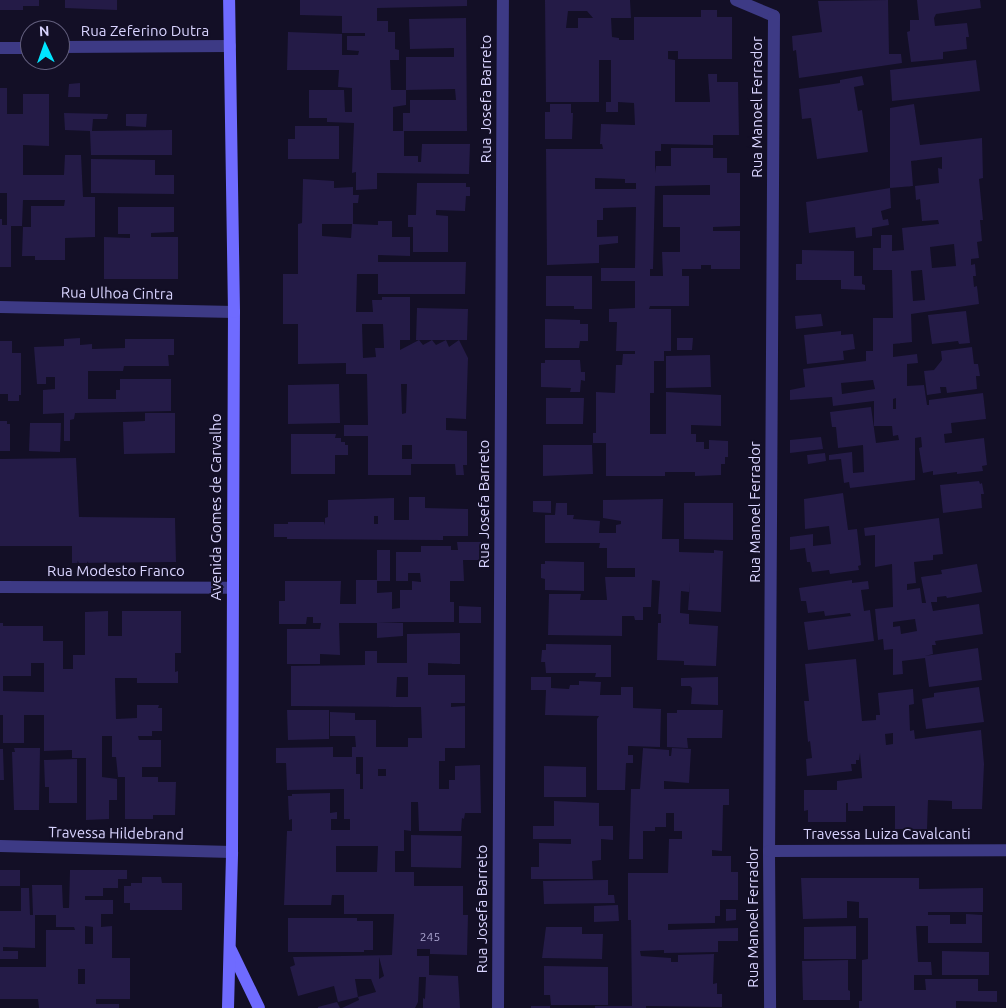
<!DOCTYPE html>
<html>
<head>
<meta charset="utf-8">
<style>
  body { margin:0 }
  #map { position:relative; width:1006px; height:1008px; overflow:hidden; background:#130f26; font-family:Ubuntu,sans-serif }
  div>[style] { position:absolute }
  .building>* { inset:0; background:#241b47 }
  .street>* { height:12px; margin:-6px; padding:0 6px; transform-origin:6px; border-radius:6px; background:#3d3a85 }
  .secondary>* { height:12px; margin:-6px; padding:0 6px; transform-origin:6px; border-radius:6px; background:#6f6bff }
  span { translate:-50% -50%; white-space:nowrap; text-align:center; line-height:1.15; -webkit-text-stroke:4px #130f26; paint-order:stroke }
  .number-label { font-size:12px; color:#aca6d1 }
  .number-label span { -webkit-text-stroke-width:0 }
  .street-label { font-size:15px; color:#d9d4ff }
  .north { position:absolute; left:20px; top:20px; width:50px; height:50px; box-sizing:border-box; background:#130f26; border:1px solid #625e7d; border-radius:50%; rotate:357deg; font-size:14px; font-weight:700; line-height:20px; text-align:center; color:#d9d4ff }
  .north::after { content:''; display:block; margin:auto; width:18px; height:22px; background:#00e5ff; clip-path:polygon(50% 0,100% 100%,50% 72%,0 100%) }
</style>
</head>
<body>
<div id="map">
  <div class="building">
    <i style="clip-path:polygon(0 0,39px 0,39px 6px,23px 6px,23px 10px,0 10px)"></i>
    <i style="clip-path:polygon(65px 0,117px 0,117px 10px,65px 8px)"></i>
    <i style="clip-path:polygon(300px 0,467px 0,467px 6px,377px 8px,377px 21px,388px 21px,388px 32px,395px 32px,395px 49px,399px 50px,399px 60px,390px 60px,391px 90px,406px 90px,406px 105px,393px 107px,393px 131px,404px 131px,404px 156px,418px 156px,418px 162px,421px 162px,422px 144px,470px 144px,469px 174px,377px 173px,377px 189px,356px 190px,356px 172px,352px 173px,354px 123px,327px 122px,327px 118px,309px 118px,309px 90px,344px 90px,345px 112px,352px 112px,352px 88px,338px 87px,339px 70px,287px 70px,288px 32px,342px 34px,342px 55px,358px 55px,359px 51px,347px 50px,347px 36px,365px 36px,365px 33px,342px 33px,342px 16px,300px 15px)"></i>
    <i style="clip-path:polygon(evenodd,545px 0,630px 0,631px 18px,611px 18px,612px 37px,619px 38px,619px 40px,634px 40px,634px 17px,701px 17px,701px 10px,717px 10px,717px 17px,732px 17px,732px 59px,678px 59px,678px 51px,668px 51px,668px 59px,675px 60px,675px 102px,710px 102px,708px 74px,717px 74px,717px 82px,738px 82px,739px 135px,713px 135px,713px 145px,661px 144px,661px 151px,655px 151px,655px 173px,656px 166px,671px 166px,671px 148px,713px 148px,713px 158px,727px 158px,727px 173px,740px 173px,740px 226px,713px 227px,713px 231px,740px 231px,740px 269px,711px 269px,711px 265px,701px 265px,701px 269px,682px 269px,682px 276px,689px 276px,689px 306px,650px 306px,649px 309px,671px 309px,671px 351px,664px 351px,664px 361px,654px 361px,654px 393px,650px 393px,650px 434px,666px 434px,666px 392px,721px 395px,721px 426px,691px 425px,691px 434px,696px 434px,696px 442px,704px 442px,704px 449px,709px 449px,709px 440px,728px 441px,728px 457px,725px 457px,725px 464px,721px 464px,721px 475px,695px 476px,695px 472px,665px 472px,665px 476px,606px 476px,606px 443px,593px 443px,593px 433px,596px 433px,596px 392px,615px 393px,616px 365px,622px 365px,623px 354px,635px 354px,635px 351px,616px 351px,617px 322px,609px 322px,609px 309px,635px 308px,635px 281px,601px 281px,601px 268px,635px 268px,636px 207px,603px 208px,603px 220px,597px 220px,597px 237px,618px 236px,618px 243px,599px 245px,599px 263px,547px 265px,546px 149px,603px 149px,602px 144px,600px 144px,601px 124px,635px 125px,634px 103px,618px 102px,618px 112px,606px 112px,606px 102px,611px 102px,611px 60px,599px 60px,599px 102px,546px 102px,545px 0,568px 11px,587px 11px,593px 18px,578px 18px,578px 28px,566px 28px,568px 11px,545px 0,595px 178px,625px 179px,625px 183px,636px 183px,636px 189px,595px 189px,595px 178px,545px 0,710px 185px,710px 195px,663px 195px,663px 227px,680px 227px,680px 252px,662px 252px,663px 276px,650px 276px,650px 269px,653px 269px,655px 186px,710px 185px)"></i>
    <i style="clip-path:polygon(888px 0,889px 54px,901px 54px,902px 63px,799px 78px,796px 50px,793px 51px,792px 36px,822px 32px,818px 1px)"></i>
    <i style="clip-path:polygon(917px 0,980px 0,981px 8px,936px 14px,934px 18px,935px 26px,967px 23px,969px 37px,966px 37px,967px 49px,943px 52px,943px 59px,911px 62px,907px 32px,910px 31px,910px 20px,919px 20px)"></i>
    <i style="clip-path:polygon(466px 18px,467px 131px,403px 131px,403px 113px,410px 113px,410px 100px,456px 100px,455px 89px,406px 90px,406px 57px,454px 57px,454px 48px,410px 49px,409px 19px)"></i>
    <i style="clip-path:polygon(976px 60px,980px 91px,892px 101px,890px 70px)"></i>
    <i style="clip-path:polygon(862px 76px,864px 85px,854px 87px,858px 111px,862px 110px,868px 152px,817px 159px,811px 118px,802px 119px,799px 89px,840px 83px,840px 80px)"></i>
    <i style="clip-path:polygon(80px 83px,80px 97px,68px 97px,69px 84px)"></i>
    <i style="clip-path:polygon(0 88px,7px 88px,7px 114px,23px 114px,23px 94px,49px 94px,49px 146px,23px 145px,23px 175px,64px 175px,65px 155px,81px 155px,83px 197px,95px 197px,95px 237px,65px 238px,65px 260px,35px 260px,35px 256px,22px 256px,23px 227px,31px 227px,31px 206px,64px 206px,65px 200px,23px 200px,22px 226px,11px 226px,11px 267px,0 267px,0 219px,2px 219px,2px 225px,7px 225px,7px 193px,0 193px)"></i>
    <i style="clip-path:polygon(550px 104px,571px 104px,571px 113px,573px 113px,572px 139px,545px 139px,545px 112px,550px 112px)"></i>
    <i style="clip-path:polygon(evenodd,914px 104px,920px 145px,982px 138px,983px 178px,979px 179px,983px 220px,980px 220px,982px 241px,977px 242px,979px 258px,971px 259px,971px 265px,975px 264px,976px 276px,973px 276px,974px 287px,977px 286px,979px 304px,911px 314px,912px 342px,893px 344px,893px 357px,917px 354px,918px 363px,907px 364px,907px 386px,924px 385px,927px 405px,929px 405px,929px 400px,983px 393px,986px 419px,951px 423px,952px 433px,944px 434px,945px 443px,984px 438px,987px 465px,982px 466px,983px 471px,957px 474px,957px 472px,933px 475px,933px 471px,923px 473px,919px 448px,922px 447px,921px 437px,915px 438px,915px 480px,850px 488px,849px 482px,844px 483px,841px 459px,829px 460px,829px 455px,852px 452px,853px 473px,864px 472px,863px 445px,838px 448px,836px 427px,832px 427px,830px 412px,871px 407px,876px 443px,899px 440px,898px 435px,893px 436px,892px 426px,874px 426px,874px 401px,833px 406px,832px 397px,790px 400px,790px 390px,805px 387px,803px 369px,866px 361px,866px 351px,873px 351px,873px 318px,893px 318px,892px 270px,873px 270px,873px 248px,881px 248px,881px 235px,892px 235px,892px 251px,904px 250px,902px 228px,939px 224px,938px 220px,922px 221px,920px 199px,916px 200px,915px 186px,939px 183px,938px 168px,942px 169px,942px 157px,911px 161px,913px 186px,890px 188px,890px 108px,914px 104px,954px 244px,956px 266px,932px 268px,930px 247px,954px 244px,914px 104px,922px 270px,925px 300px,913px 301px,911px 271px,922px 270px,914px 104px,873px 380px,875px 389px,842px 394px,841px 383px,873px 380px,914px 104px,896px 398px,896px 409px,893px 409px,893px 399px,896px 398px)"></i>
    <i style="clip-path:polygon(64px 113px,108px 114px,107px 119px,93px 119px,92px 131px,172px 130px,172px 155px,91px 155px,90px 131px,65px 130px)"></i>
    <i style="clip-path:polygon(126px 114px,147px 114px,146px 127px,126px 126px)"></i>
    <i style="clip-path:polygon(295px 126px,339px 126px,339px 159px,288px 159px,288px 139px,295px 139px)"></i>
    <i style="clip-path:polygon(91px 159px,155px 160px,155px 175px,174px 175px,174px 194px,91px 193px)"></i>
    <i style="clip-path:polygon(evenodd,303px 179px,334px 181px,334px 188px,353px 187px,353px 195px,359px 195px,358px 203px,353px 203px,353px 224px,378px 225px,378px 221px,392px 221px,392px 237px,410px 237px,410px 256px,378px 255px,378px 262px,466px 262px,465px 294px,378px 294px,378px 274px,357px 274px,356px 312px,373px 312px,372px 300px,382px 300px,382px 297px,410px 297px,410px 340px,400px 340px,400px 350px,419px 340px,416px 340px,417px 308px,468px 309px,467px 340px,419px 340px,423px 345px,432px 340px,436px 345px,446px 340px,449px 347px,459px 340px,468px 358px,466px 419px,446px 418px,446px 430px,467px 431px,467px 465px,463px 465px,464px 475px,456px 475px,455px 464px,411px 464px,411px 475px,368px 475px,368px 436px,344px 436px,344px 425px,368px 425px,367px 374px,346px 374px,346px 363px,298px 364px,298px 324px,283px 324px,283px 274px,298px 274px,298px 224px,302px 223px,303px 179px,322px 224px,352px 224px,351px 238px,322px 236px,322px 224px,303px 179px,362px 324px,383px 324px,384px 348px,375px 348px,376px 357px,363px 358px,362px 324px,303px 179px,401px 384px,407px 384px,406px 413px,402px 414px,401px 384px,303px 179px,402px 445px,412px 445px,412px 459px,402px 459px,402px 445px)"></i>
    <i style="clip-path:polygon(417px 183px,466px 183px,466px 187px,470px 187px,470px 196px,466px 196px,465px 211px,436px 210px,436px 215px,448px 216px,448px 252px,413px 252px,413px 227px,408px 227px,408px 215px,416px 215px)"></i>
    <i style="clip-path:polygon(890px 188px,891px 208px,881px 211px,883px 220px,888px 219px,889px 225px,872px 228px,872px 236px,856px 238px,855px 227px,809px 233px,806px 202px)"></i>
    <i style="clip-path:polygon(118px 207px,174px 207px,174px 232px,151px 233px,151px 237px,178px 237px,178px 279px,104px 279px,104px 237px,130px 238px,130px 234px,118px 234px)"></i>
    <i style="clip-path:polygon(802px 250px,854px 251px,854px 276px,862px 276px,862px 284px,865px 285px,865px 290px,841px 289px,841px 280px,796px 280px,796px 264px,802px 264px)"></i>
    <i style="clip-path:polygon(546px 276px,592px 276px,592px 309px,574px 309px,574px 306px,546px 306px)"></i>
    <i style="clip-path:polygon(966px 311px,970px 343px,959px 344px,958px 341px,932px 344px,928px 315px)"></i>
    <i style="clip-path:polygon(821px 314px,823px 326px,796px 329px,795px 316px)"></i>
    <i style="clip-path:polygon(545px 319px,580px 320px,580px 324px,588px 324px,588px 341px,580px 341px,579px 348px,545px 348px)"></i>
    <i style="clip-path:polygon(841px 331px,841px 335px,853px 334px,855px 349px,843px 351px,844px 360px,807px 364px,804px 335px)"></i>
    <i style="clip-path:polygon(80px 338px,80px 345px,92px 344px,92px 349px,125px 348px,125px 339px,174px 339px,174px 355px,168px 355px,169px 366px,124px 366px,123px 371px,88px 371px,88px 399px,116px 399px,116px 390px,120px 390px,120px 379px,171px 379px,171px 411px,75px 413px,74px 419px,70px 420px,70px 441px,64px 441px,64px 413px,43px 414px,43px 390px,55px 389px,55px 377px,46px 377px,46px 384px,37px 384px,34px 347px,64px 346px,64px 339px)"></i>
    <i style="clip-path:polygon(677px 338px,693px 338px,692px 350px,677px 350px)"></i>
    <i style="clip-path:polygon(0 341px,12px 341px,12px 353px,21px 353px,21px 395px,19px 395px,19px 401px,8px 401px,8px 394px,0 394px)"></i>
    <i style="clip-path:polygon(972px 347px,974px 364px,978px 364px,980px 376px,976px 376px,977px 389px,947px 393px,946px 387px,940px 387px,941px 393px,927px 395px,924px 371px,934px 370px,942px 360px,941px 351px)"></i>
    <i style="clip-path:polygon(710px 355px,711px 387px,666px 388px,666px 356px)"></i>
    <i style="clip-path:polygon(545px 360px,580px 360px,581px 372px,585px 372px,585px 381px,581px 380px,580px 392px,570px 392px,571px 388px,541px 387px,541px 363px,545px 363px)"></i>
    <i style="clip-path:polygon(339px 384px,340px 423px,288px 424px,288px 385px)"></i>
    <i style="clip-path:polygon(546px 398px,584px 398px,583px 424px,546px 424px)"></i>
    <i style="clip-path:polygon(145px 413px,175px 413px,175px 453px,124px 454px,123px 422px,145px 421px)"></i>
    <i style="clip-path:polygon(0 421px,7px 421px,7px 424px,10px 424px,10px 451px,0 451px)"></i>
    <i style="clip-path:polygon(30px 423px,61px 423px,60px 452px,29px 451px)"></i>
    <i style="clip-path:polygon(291px 434px,336px 434px,335px 438px,341px 438px,341px 442px,345px 442px,345px 445px,348px 445px,348px 455px,335px 455px,335px 474px,291px 474px)"></i>
    <i style="clip-path:polygon(821px 437px,823px 449px,790px 453px,790px 440px)"></i>
    <i style="clip-path:polygon(543px 445px,592px 445px,593px 474px,543px 476px)"></i>
    <i style="clip-path:polygon(825px 453px,826px 461px,808px 464px,807px 455px)"></i>
    <i style="clip-path:polygon(76px 458px,79px 517px,175px 518px,176px 562px,72px 563px,72px 546px,0 546px,0 459px)"></i>
    <i style="clip-path:polygon(979px 481px,980px 484px,982px 483px,984px 494px,981px 494px,982px 508px,943px 513px,940px 485px)"></i>
    <i style="clip-path:polygon(843px 493px,848px 530px,857px 529px,861px 565px,858px 566px,859px 570px,830px 574px,829px 570px,812px 572px,810px 562px,807px 562px,805px 548px,790px 550px,790px 537px,813px 534px,813px 546px,831px 544px,829px 526px,805px 529px,804px 499px)"></i>
    <i style="clip-path:polygon(evenodd,409px 497px,425px 497px,425px 508px,468px 509px,468px 536px,443px 536px,443px 540px,287px 539px,287px 537px,274px 537px,274px 524px,288px 524px,288px 522px,324px 522px,325px 525px,325px 518px,328px 517px,328px 500px,394px 498px,394px 520px,409px 520px,409px 497px,374px 516px,378px 516px,378px 524px,374px 524px,374px 516px)"></i>
    <i style="clip-path:polygon(663px 499px,662px 539px,679px 539px,679px 552px,714px 553px,714px 550px,723px 551px,721px 612px,688px 610px,690px 582px,689px 592px,681px 591px,680px 613px,689px 614px,689px 624px,718px 626px,716px 666px,684px 665px,684px 661px,657px 660px,658px 623px,661px 623px,661px 614px,658px 614px,660px 581px,652px 580px,651px 607px,643px 607px,643px 620px,635px 620px,634px 616px,622px 616px,622px 636px,548px 635px,549px 594px,581px 594px,580px 600px,607px 600px,605px 577px,635px 577px,635px 568px,607px 568px,607px 548px,599px 548px,600px 543px,545px 543px,545px 515px,555px 515px,556px 503px,567px 503px,567px 515px,574px 515px,573px 519px,600px 521px,599px 533px,616px 533px,616px 525px,621px 524px,621px 521px,603px 518px,603px 500px)"></i>
    <i style="clip-path:polygon(533px 501px,551px 501px,551px 513px,533px 512px)"></i>
    <i style="clip-path:polygon(684px 503px,733px 503px,733px 540px,684px 539px)"></i>
    <i style="clip-path:polygon(evenodd,939px 518px,943px 554px,933px 555px,933px 560px,914px 562px,916px 583px,907px 584px,907px 590px,920px 588px,922px 603px,926px 603px,921px 577px,942px 574px,941px 570px,977px 564px,982px 592px,947px 598px,946px 596px,937px 597px,937px 602px,931px 602px,933px 611px,979px 604px,983px 634px,935px 641px,936px 645px,932px 645px,933px 654px,925px 656px,978px 648px,982px 680px,929px 687px,925px 658px,902px 661px,903px 674px,893px 675px,893px 649px,884px 650px,883px 639px,878px 640px,875px 609px,893px 607px,892px 564px,875px 567px,875px 535px,865px 536px,864px 528px,939px 518px,915px 619px,917px 631px,901px 634px,900px 626px,893px 627px,893px 622px,915px 619px)"></i>
    <i style="clip-path:polygon(457px 542px,481px 542px,481px 560px,463px 560px,464px 581px,450px 581px,450px 602px,454px 602px,454px 622px,377px 622px,403px 623px,403px 636px,377px 638px,377px 623px,339px 623px,340px 655px,320px 654px,320px 664px,287px 664px,287px 629px,320px 629px,321px 623px,313px 623px,313px 617px,307px 617px,306px 624px,279px 624px,279px 601px,285px 601px,285px 581px,341px 581px,340px 604px,356px 604px,356px 580px,377px 580px,377px 593px,392px 592px,392px 609px,400px 608px,400px 590px,412px 590px,412px 581px,421px 582px,420px 573px,408px 573px,408px 581px,396px 581px,396px 552px,421px 552px,421px 546px,451px 546px,451px 550px,458px 550px)"></i>
    <i style="clip-path:polygon(377px 550px,390px 550px,390px 581px,377px 581px)"></i>
    <i style="clip-path:polygon(545px 561px,584px 562px,584px 591px,545px 590px,545px 579px,541px 578px,541px 564px,545px 564px)"></i>
    <i style="clip-path:polygon(852px 580px,852px 583px,868px 581px,869px 589px,861px 590px,864px 611px,870px 610px,874px 641px,808px 650px,804px 622px,851px 616px,850px 613px,825px 616px,824px 611px,808px 613px,806px 601px,801px 601px,799px 588px)"></i>
    <i style="clip-path:polygon(459px 606px,481px 607px,481px 623px,459px 623px)"></i>
    <i style="clip-path:polygon(evenodd,108px 611px,108px 636px,122px 636px,122px 611px,181px 611px,181px 653px,175px 653px,175px 672px,178px 671px,178px 683px,137px 683px,137px 678px,115px 678px,116px 719px,137px 718px,137px 705px,159px 705px,158px 708px,162px 708px,162px 731px,152px 731px,152px 736px,138px 736px,139px 740px,161px 740px,161px 767px,142px 767px,142px 777px,158px 777px,158px 782px,176px 782px,175px 815px,153px 815px,153px 819px,125px 819px,125px 777px,118px 777px,116px 757px,112px 757px,112px 736px,102px 736px,102px 777px,117px 779px,117px 800px,109px 800px,109px 819px,86px 820px,86px 758px,72px 758px,72px 750px,44px 751px,44px 715px,24px 715px,24px 743px,3px 743px,3px 715px,0 715px,0 623px,3px 623px,3px 626px,43px 626px,43px 641px,63px 641px,63px 669px,73px 669px,73px 655px,85px 655px,85px 612px,108px 611px,31px 663px,44px 663px,44px 692px,3px 691px,3px 676px,31px 676px,31px 663px)"></i>
    <i style="clip-path:polygon(evenodd,460px 633px,460px 664px,428px 663px,428px 675px,465px 675px,465px 703px,451px 703px,451px 707px,465px 706px,465px 748px,445px 748px,445px 761px,439px 761px,439px 789px,449px 789px,449px 780px,455px 780px,455px 766px,480px 765px,481px 813px,465px 813px,464px 819px,462px 818px,461px 831px,419px 831px,418px 802px,411px 802px,411px 831px,404px 830px,404px 851px,395px 851px,395px 872px,414px 872px,414px 886px,463px 886px,463px 915px,468px 915px,467px 955px,430px 954px,430px 949px,417px 949px,417px 956px,429px 956px,429px 975px,458px 976px,460px 1008px,423px 1008px,423px 998px,425px 999px,426px 977px,419px 977px,418px 1002px,415px 1008px,342px 1008px,359px 1000px,358px 997px,338px 1002px,334px 986px,298px 996px,290px 967px,295px 965px,293px 957px,392px 955px,394px 914px,344px 914px,344px 895px,332px 895px,331px 905px,284px 905px,287px 831px,292px 831px,292px 819px,289px 820px,288px 796px,292px 796px,292px 794px,330px 793px,330px 813px,337px 812px,337px 819px,331px 819px,331px 830px,350px 830px,350px 819px,344px 819px,344px 789px,287px 790px,286px 763px,276px 763px,276px 748px,333px 747px,333px 757px,352px 757px,352px 747px,356px 747px,355px 736px,330px 736px,330px 712px,355px 713px,355px 720px,376px 720px,376px 747px,408px 747px,408px 738px,422px 738px,421px 707px,291px 706px,291px 666px,365px 665px,365px 651px,377px 651px,377px 663px,407px 663px,407px 634px,460px 633px,397px 677px,408px 677px,408px 697px,396px 697px,397px 677px,460px 633px,356px 757px,363px 757px,363px 789px,360px 789px,360px 774px,356px 774px,356px 757px,460px 633px,378px 769px,386px 769px,386px 776px,378px 776px,378px 769px,460px 633px,336px 846px,378px 846px,377px 872px,336px 872px,336px 846px,460px 633px,379px 957px,384px 976px,379px 979px,379px 957px,460px 633px,355px 979px,371px 979px,376px 992px,358px 997px,355px 979px)"></i>
    <i style="clip-path:polygon(546px 644px,611px 645px,611px 677px,595px 677px,596px 673px,546px 673px,545px 662px,541px 662px,542px 650px,546px 650px)"></i>
    <i style="clip-path:polygon(evenodd,856px 659px,862px 721px,876px 720px,876px 715px,880px 715px,878px 693px,913px 689px,914px 704px,909px 705px,910px 731px,914px 730px,915px 739px,981px 730px,984px 764px,982px 809px,952px 809px,952px 801px,928px 800px,927px 829px,895px 829px,895px 806px,863px 806px,863px 811px,848px 811px,848px 803px,846px 803px,846px 822px,808px 822px,808px 810px,804px 811px,804px 790px,837px 790px,837px 781px,862px 778px,860px 753px,859px 760px,856px 760px,856px 764px,851px 764px,852px 771px,807px 776px,806px 759px,812px 758px,810px 741px,808px 742px,804px 701px,809px 701px,805px 664px,856px 659px,893px 733px,893px 744px,886px 745px,885px 734px,893px 733px)"></i>
    <i style="clip-path:polygon(531px 677px,551px 677px,551px 688px,569px 689px,570px 685px,579px 685px,579px 681px,601px 682px,600px 695px,621px 695px,621px 687px,633px 687px,633px 708px,661px 709px,660px 747px,628px 746px,628px 755px,633px 755px,633px 763px,626px 763px,625px 790px,597px 790px,597px 719px,599px 716px,545px 715px,546px 690px,531px 690px)"></i>
    <i style="clip-path:polygon(718px 677px,718px 705px,691px 704px,692px 688px,690px 686px,681px 686px,681px 678px)"></i>
    <i style="clip-path:polygon(979px 687px,984px 722px,926px 729px,922px 699px,934px 697px,934px 693px)"></i>
    <i style="clip-path:polygon(287px 710px,329px 710px,329px 739px,288px 740px)"></i>
    <i style="clip-path:polygon(677px 710px,723px 710px,722px 738px,687px 738px,688px 748px,667px 747px,667px 713px,677px 713px)"></i>
    <i style="clip-path:polygon(14px 748px,40px 748px,39px 810px,14px 810px,12px 752px,15px 752px)"></i>
    <i style="clip-path:polygon(643px 748px,669px 750px,669px 756px,671px 756px,672px 748px,691px 749px,689px 783px,664px 781px,664px 789px,729px 789px,729px 805px,723px 805px,722px 851px,712px 850px,712px 856px,731px 856px,731px 872px,738px 872px,738px 900px,720px 900px,720px 916px,715px 916px,715px 923px,668px 924px,668px 930px,738px 928px,738px 941px,718px 941px,718px 952px,664px 953px,664px 950px,640px 951px,641px 956px,671px 958px,671px 962px,678px 962px,678px 955px,714px 954px,713px 984px,717px 983px,717px 994px,722px 994px,722px 1007px,646px 1006px,646px 1008px,595px 1008px,595px 1006px,632px 1006px,631px 920px,628px 920px,628px 873px,668px 873px,669px 839px,682px 839px,682px 831px,674px 831px,674px 813px,666px 813px,666px 827px,655px 827px,655px 831px,643px 831px,643px 859px,629px 859px,631px 789px,640px 789px)"></i>
    <i style="clip-path:polygon(0 749px,3px 749px,4px 780px,0 780px)"></i>
    <i style="clip-path:polygon(77px 759px,77px 803px,49px 803px,49px 787px,45px 787px,44px 760px)"></i>
    <i style="clip-path:polygon(544px 766px,586px 767px,586px 797px,544px 797px)"></i>
    <i style="clip-path:polygon(554px 801px,599px 803px,599px 826px,613px 826px,613px 840px,601px 839px,601px 860px,592px 861px,593px 879px,531px 879px,531px 867px,539px 867px,539px 843px,571px 844px,571px 839px,533px 839px,533px 826px,554px 826px)"></i>
    <i style="clip-path:polygon(411px 835px,462px 836px,461px 868px,411px 867px)"></i>
    <i style="clip-path:polygon(0 870px,20px 870px,20px 886px,0 886px)"></i>
    <i style="clip-path:polygon(evenodd,70px 870px,127px 870px,127px 879px,118px 879px,118px 888px,103px 888px,103px 896px,85px 896px,85px 900px,113px 900px,113px 914px,101px 914px,101px 927px,112px 926px,112px 958px,130px 958px,130px 999px,96px 999px,96px 1004px,119px 1004px,119px 1008px,39px 1008px,38px 999px,0 999px,0 967px,46px 967px,46px 930px,75px 930px,74px 927px,56px 927px,56px 915px,35px 915px,35px 948px,3px 947px,3px 951px,18px 951px,18px 959px,0 959px,0 911px,21px 911px,21px 888px,29px 888px,30px 915px,33px 915px,32px 885px,62px 885px,63px 908px,69px 908px,70px 870px,85px 926px,93px 927px,93px 944px,85px 944px,85px 926px,70px 870px,78px 969px,85px 969px,85px 984px,78px 984px,78px 969px)"></i>
    <i style="clip-path:polygon(142px 877px,161px 877px,162px 883px,182px 883px,182px 910px,130px 910px,130px 903px,124px 903px,124px 886px,131px 886px,131px 883px,142px 883px)"></i>
    <i style="clip-path:polygon(801px 878px,919px 878px,919px 889px,983px 888px,983px 912px,928px 912px,928px 915px,950px 915px,950px 924px,966px 924px,966px 914px,982px 915px,982px 943px,928px 943px,928px 926px,916px 926px,918px 962px,931px 962px,932px 975px,914px 975px,914px 990px,926px 990px,925px 979px,978px 979px,978px 991px,997px 991px,997px 1002px,956px 1001px,956px 1008px,859px 1008px,859px 1001px,862px 1001px,862px 960px,868px 959px,868px 918px,859px 918px,859px 902px,847px 901px,847px 918px,803px 919px)"></i>
    <i style="clip-path:polygon(608px 880px,608px 895px,614px 895px,615px 903px,544px 904px,543px 881px)"></i>
    <i style="clip-path:polygon(618px 905px,619px 921px,594px 922px,594px 906px)"></i>
    <i style="clip-path:polygon(726px 909px,736px 909px,736px 920px,726px 921px)"></i>
    <i style="clip-path:polygon(288px 918px,357px 918px,357px 921px,373px 921px,373px 950px,364px 950px,364px 952px,288px 952px)"></i>
    <i style="clip-path:polygon(856px 926px,856px 959px,804px 959px,804px 927px)"></i>
    <i style="clip-path:polygon(546px 927px,582px 927px,582px 934px,603px 934px,602px 959px,542px 958px)"></i>
    <i style="clip-path:polygon(942px 951px,989px 952px,989px 975px,942px 975px)"></i>
    <i style="clip-path:polygon(848px 960px,848px 990px,850px 991px,850px 1000px,803px 1000px,802px 961px)"></i>
    <i style="clip-path:polygon(544px 966px,608px 967px,608px 1005px,551px 1005px,550px 995px,544px 995px)"></i>
    <i style="clip-path:polygon(337px 1002px,340px 1008px,318px 1008px,318px 1007px)"></i>
    <i style="clip-path:polygon(531px 1006px,550px 1006px,550px 1008px,531px 1008px)"></i>
  </div>
  <div class="street">
    <i style="left:736px;top:0;width:41px;rotate:22.8deg"></i>
    <i style="left:774px;top:16px;width:835px;rotate:90.34deg"></i>
    <i style="left:769px;top:851px;width:157px;rotate:89.6deg"></i>
    <i style="left:60px;top:47px;width:170px;rotate:-0.3deg"></i>
    <i style="left:0;top:48px;width:30px"></i>
    <i style="left:0;top:307px;width:234px;rotate:1.2deg"></i>
    <i style="left:0;top:587px;width:231px;rotate:0.2deg"></i>
    <i style="left:0;top:846px;width:232px;rotate:1.5deg"></i>
    <i style="left:769px;top:851px;width:237px;rotate:-0.2deg"></i>
    <i style="left:498px;top:1008px;width:1008px;rotate:-89.72deg"></i>
  </div>
  <div class="secondary">
    <i style="left:231px;top:950px;width:64px;rotate:64.2deg"></i>
    <i style="left:228px;top:1008px;width:156px;rotate:-88.5deg"></i>
    <i style="left:232px;top:852px;width:540px;rotate:-89.79deg"></i>
    <i style="left:234px;top:312px;width:312px;rotate:-90.9deg"></i>
  </div>
  <div class="number-label">
    <span style="left:430px;top:937px">245</span>
  </div>
  <div class="street-label">
    <span style="left:145px;top:31px">Rua Zeferino Dutra</span>
    <span style="left:486px;top:99px;rotate:-90deg">Rua Josefa Barreto</span>
    <span style="left:757px;top:107px;rotate:-90deg">Rua Manoel Ferrador</span>
    <span style="left:117px;top:293px;rotate:1deg">Rua Ulhoa Cintra</span>
    <span style="left:484px;top:504px;rotate:-90deg">Rua Josefa Barreto</span>
    <span style="left:216px;top:507px;rotate:-90deg">Avenida Gomes de Carvalho</span>
    <span style="left:755px;top:512px;rotate:-90deg">Rua Manoel Ferrador</span>
    <span style="left:116px;top:571px">Rua Modesto Franco</span>
    <span style="left:116px;top:833px;rotate:1deg">Travessa Hildebrand</span>
    <span style="left:887px;top:834px">Travessa Luiza Cavalcanti</span>
    <span style="left:482px;top:909px;rotate:-90deg">Rua Josefa Barreto</span>
    <span style="left:753px;top:917px;rotate:-90deg">Rua Manoel Ferrador</span>
  </div>
  <div class="north">N</div>
</div>
</body>
</html>
